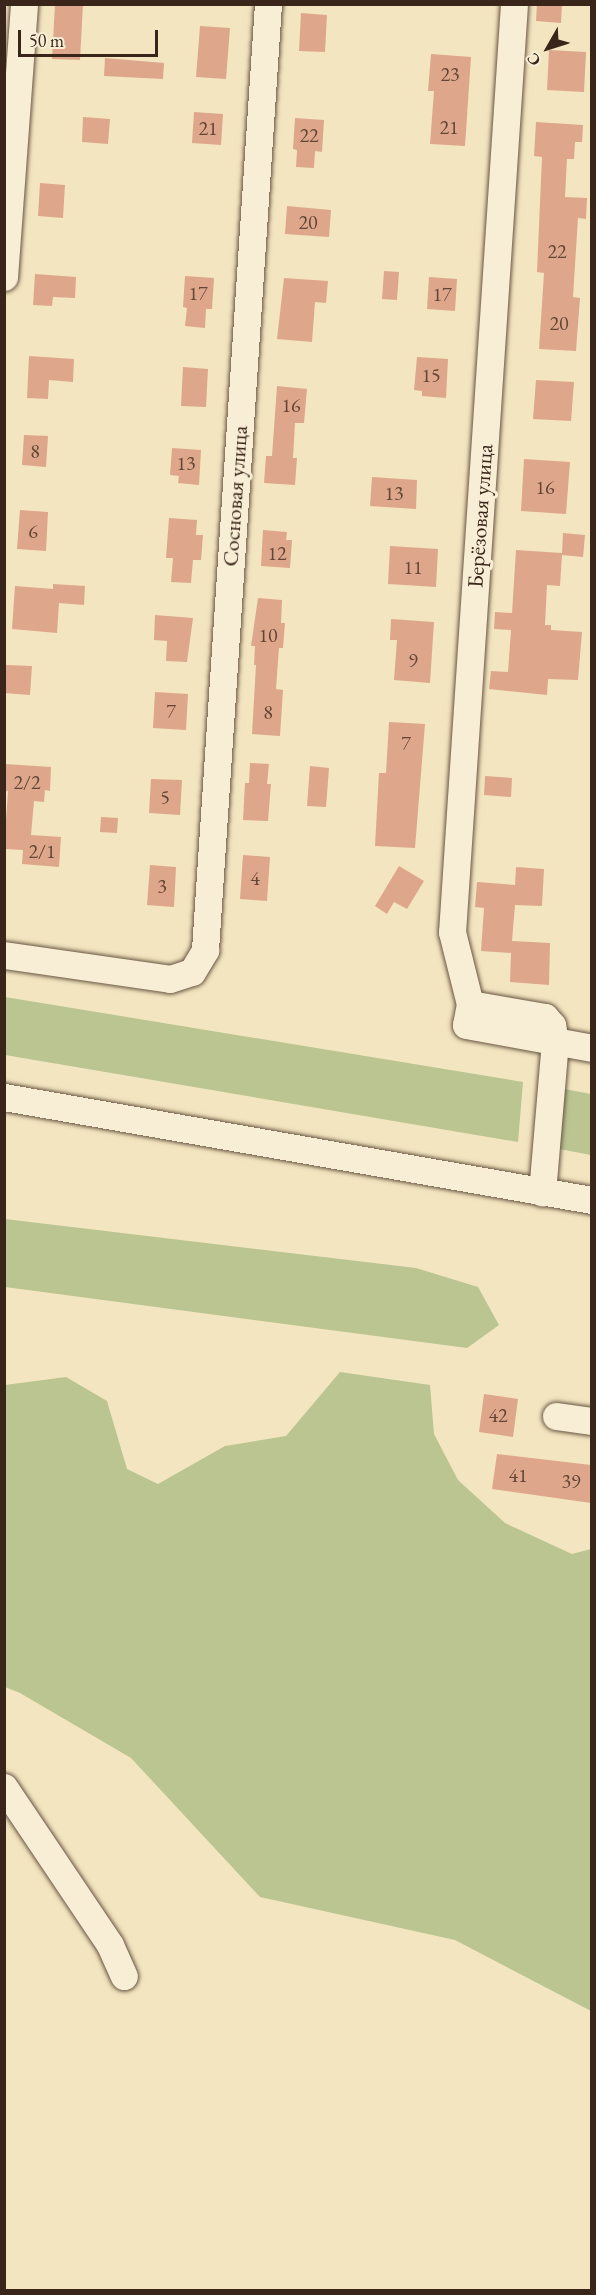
<!DOCTYPE html>
<html>
<head>
<meta charset="utf-8">
<style>
  body { margin:0 }
  #map { position:relative; width:596px; height:2295px; overflow:hidden; background:#f3e5bf; font-family:"EB Garamond",serif }
  div>[style] { position:absolute }
  .green>* { inset:0; background:#bac592 }
  .building>* { inset:0; background:#dea78b }
  .roads { filter:drop-shadow(0 0 2px #685543) drop-shadow(0 0 2px #685543) }
  .minor>* { height:27px; margin:-13.5px; padding:0 13.5px; transform-origin:13.5px; border-radius:13.5px; background:#f7eed5 }
  span { translate:-50% -50%; white-space:nowrap; text-align:center; line-height:1.15; -webkit-text-stroke:6px #f7eed5; paint-order:stroke }
  .number-label { font-size:20px; color:#634636 }
  .number-label span { -webkit-text-stroke-width:0 }
  .street-label { font-size:22px; color:#3a251a }
  .frame { position:absolute; inset:0; border:6px solid #3a251a; pointer-events:none }
  .north { position:absolute; left:518px; top:18px; width:60px; height:60px; -webkit-text-stroke:4px #f7eed5; paint-order:stroke; rotate:231deg; font-size:16px; font-weight:700; line-height:24px; text-align:center; color:#3a251a }
  .north::after { content:''; display:block; margin:auto; width:21px; height:27px; background:#3a251a; clip-path:polygon(50% 0,100% 100%,50% 72%,0 100%) }
  .scale { position:absolute; left:18px; top:30px; width:140px; height:27px; box-sizing:border-box; border:3px solid #3a251a; border-top:0; padding-left:8px; font-size:18px; line-height:21px; white-space:nowrap; color:#3a251a; -webkit-text-stroke:4px #f7eed5; paint-order:stroke }
</style>
</head>
<body>
<div id="map">
  <div class="green">
    <i style="clip-path:polygon(5px 997px,523px 1082px,518px 1142px,5px 1055px)"></i>
    <i style="clip-path:polygon(559px 1088px,591px 1094px,591px 1155px,554px 1148px)"></i>
    <i style="clip-path:polygon(5px 1219px,416px 1268px,478px 1287px,499px 1325px,467px 1348px,5px 1287px)"></i>
    <i style="clip-path:polygon(340px 1372px,430px 1385px,434px 1434px,458px 1480px,505px 1523px,572px 1554px,591px 1549px,591px 2011px,455px 1940px,260px 1897px,131px 1758px,20px 1693px,5px 1687px,5px 1385px,66px 1377px,107px 1401px,127px 1469px,158px 1484px,225px 1446px,286px 1436px)"></i>
  </div>
  <div class="building">
    <i style="clip-path:polygon(55px 4px,83px 4px,80px 60px,52px 59px)"></i>
    <i style="clip-path:polygon(537px 4px,562px 4px,561px 23px,536px 21px)"></i>
    <i style="clip-path:polygon(301px 13px,327px 15px,325px 52px,299px 51px)"></i>
    <i style="clip-path:polygon(200px 26px,230px 28px,226px 79px,196px 77px)"></i>
    <i style="clip-path:polygon(549px 50px,586px 52px,584px 92px,547px 90px)"></i>
    <i style="clip-path:polygon(431px 54px,471px 57px,465px 146px,430px 144px,434px 91px,428px 91px)"></i>
    <i style="clip-path:polygon(105px 58px,164px 63px,163px 79px,104px 76px)"></i>
    <i style="clip-path:polygon(194px 112px,223px 114px,221px 145px,192px 143px)"></i>
    <i style="clip-path:polygon(83px 117px,110px 119px,108px 144px,82px 142px)"></i>
    <i style="clip-path:polygon(295px 118px,324px 120px,322px 152px,315px 151px,314px 168px,296px 167px,297px 150px,293px 149px)"></i>
    <i style="clip-path:polygon(536px 122px,583px 125px,582px 142px,575px 142px,574px 159px,567px 159px,565px 197px,587px 198px,586px 219px,578px 218px,573px 297px,580px 298px,576px 351px,539px 349px,544px 273px,537px 272px,542px 157px,534px 156px)"></i>
    <i style="clip-path:polygon(40px 183px,65px 185px,63px 218px,38px 216px)"></i>
    <i style="clip-path:polygon(287px 206px,331px 210px,329px 237px,285px 234px)"></i>
    <i style="clip-path:polygon(384px 271px,399px 272px,397px 300px,382px 299px)"></i>
    <i style="clip-path:polygon(35px 274px,76px 277px,75px 298px,53px 297px,52px 306px,33px 305px)"></i>
    <i style="clip-path:polygon(185px 276px,214px 278px,212px 309px,206px 309px,205px 328px,185px 326px,187px 308px,183px 307px)"></i>
    <i style="clip-path:polygon(429px 277px,457px 279px,455px 311px,427px 309px)"></i>
    <i style="clip-path:polygon(284px 278px,328px 281px,326px 303px,315px 302px,312px 342px,277px 339px)"></i>
    <i style="clip-path:polygon(29px 356px,74px 359px,73px 382px,49px 380px,48px 399px,27px 398px)"></i>
    <i style="clip-path:polygon(417px 357px,448px 359px,446px 398px,422px 396px,422px 391px,414px 390px)"></i>
    <i style="clip-path:polygon(183px 367px,208px 369px,206px 407px,181px 406px)"></i>
    <i style="clip-path:polygon(536px 380px,574px 382px,571px 421px,533px 419px)"></i>
    <i style="clip-path:polygon(277px 386px,307px 389px,304px 423px,295px 423px,293px 458px,297px 458px,295px 485px,264px 483px,266px 456px,272px 456px)"></i>
    <i style="clip-path:polygon(24px 435px,48px 436px,46px 467px,22px 465px)"></i>
    <i style="clip-path:polygon(172px 448px,201px 450px,199px 485px,178px 483px,179px 476px,170px 475px)"></i>
    <i style="clip-path:polygon(524px 459px,570px 462px,566px 514px,521px 511px)"></i>
    <i style="clip-path:polygon(372px 477px,417px 480px,416px 509px,370px 506px)"></i>
    <i style="clip-path:polygon(20px 510px,48px 512px,46px 551px,17px 549px)"></i>
    <i style="clip-path:polygon(169px 518px,197px 520px,196px 535px,203px 535px,201px 560px,193px 560px,191px 583px,171px 582px,173px 558px,166px 558px)"></i>
    <i style="clip-path:polygon(263px 530px,287px 532px,286px 540px,292px 540px,290px 568px,261px 566px)"></i>
    <i style="clip-path:polygon(563px 533px,585px 535px,583px 557px,562px 555px,560px 586px,547px 585px,545px 625px,551px 625px,551px 630px,582px 632px,578px 680px,548px 679px,547px 695px,489px 689px,491px 671px,508px 672px,511px 630px,494px 629px,495px 612px,512px 613px,516px 550px,562px 553px)"></i>
    <i style="clip-path:polygon(390px 546px,438px 549px,436px 587px,388px 584px)"></i>
    <i style="clip-path:polygon(53px 584px,85px 586px,84px 605px,59px 603px,57px 633px,12px 629px,15px 586px,53px 589px)"></i>
    <i style="clip-path:polygon(258px 598px,282px 600px,281px 623px,285px 623px,283px 648px,279px 648px,276px 689px,283px 690px,280px 736px,252px 734px,256px 665px,254px 665px,255px 646px,251px 646px)"></i>
    <i style="clip-path:polygon(155px 615px,193px 618px,187px 662px,166px 661px,167px 641px,154px 640px)"></i>
    <i style="clip-path:polygon(391px 619px,434px 622px,430px 683px,394px 680px,397px 640px,390px 640px)"></i>
    <i style="clip-path:polygon(6px 665px,32px 666px,30px 695px,4px 693px)"></i>
    <i style="clip-path:polygon(155px 692px,188px 694px,186px 730px,153px 728px)"></i>
    <i style="clip-path:polygon(389px 722px,425px 724px,415px 848px,375px 846px,379px 773px,386px 773px)"></i>
    <i style="clip-path:polygon(250px 763px,269px 764px,267px 784px,271px 784px,268px 821px,243px 820px,245px 783px,249px 783px)"></i>
    <i style="clip-path:polygon(5px 764px,51px 767px,50px 791px,45px 790px,44px 802px,34px 801px,31px 835px,61px 837px,59px 867px,22px 864px,23px 850px,4px 849px,8px 791px,4px 791px)"></i>
    <i style="clip-path:polygon(310px 766px,329px 768px,326px 807px,307px 806px)"></i>
    <i style="clip-path:polygon(485px 776px,512px 778px,511px 797px,484px 795px)"></i>
    <i style="clip-path:polygon(151px 779px,182px 780px,180px 815px,149px 813px)"></i>
    <i style="clip-path:polygon(101px 817px,118px 818px,117px 833px,100px 832px)"></i>
    <i style="clip-path:polygon(243px 855px,270px 857px,267px 901px,240px 899px)"></i>
    <i style="clip-path:polygon(150px 865px,176px 867px,174px 907px,147px 905px)"></i>
    <i style="clip-path:polygon(399px 866px,424px 881px,407px 909px,394px 902px,387px 914px,375px 906px)"></i>
    <i style="clip-path:polygon(516px 867px,544px 869px,542px 906px,515px 905px,512px 941px,550px 943px,549px 985px,510px 982px,511px 953px,481px 951px,484px 908px,475px 907px,477px 882px,515px 885px)"></i>
    <i style="clip-path:polygon(484px 1394px,518px 1399px,513px 1437px,479px 1432px)"></i>
    <i style="clip-path:polygon(497px 1454px,591px 1465px,591px 1503px,492px 1489px)"></i>
  </div>
  <div class="roads">
    <div class="minor">
      <i style="left:514px;top:4px;width:930px;rotate:93.82deg"></i>
      <i style="left:452px;top:932px;width:74px;rotate:76deg"></i>
      <i style="left:470px;top:1004px;width:21px;rotate:101deg"></i>
      <i style="left:466px;top:1025px;width:128px;rotate:10.3deg"></i>
      <i style="left:4px;top:277px;width:274px;rotate:-85.8deg"></i>
      <i style="left:4px;top:955px;width:168px;rotate:8.2deg"></i>
      <i style="left:170px;top:979px;width:23px;rotate:-18deg"></i>
      <i style="left:192px;top:972px;width:26px;rotate:-59deg"></i>
      <i style="left:205px;top:950px;width:948px;rotate:-86.19deg"></i>
      <i style="left:470px;top:1004px;width:76px;rotate:9.8deg"></i>
      <i style="left:545px;top:1017px;width:11px;rotate:49deg"></i>
      <i style="left:552px;top:1025px;width:16px;rotate:79deg"></i>
      <i style="left:555px;top:1041px;width:152px;rotate:94.9deg"></i>
      <i style="left:4px;top:1097px;width:597px;rotate:9.94deg"></i>
      <i style="left:556px;top:1416px;width:36px;rotate:8deg"></i>
      <i style="left:4px;top:1787px;width:190px;rotate:56.1deg"></i>
      <i style="left:110px;top:1945px;width:34px;rotate:66deg"></i>
    </div>
  </div>
  <div class="number-label">
    <span style="left:450px;top:74px">23</span>
    <span style="left:449px;top:127px">21</span>
    <span style="left:208px;top:128px">21</span>
    <span style="left:309px;top:135px">22</span>
    <span style="left:308px;top:222px">20</span>
    <span style="left:557px;top:251px">22</span>
    <span style="left:198px;top:293px">17</span>
    <span style="left:442px;top:294px">17</span>
    <span style="left:559px;top:323px">20</span>
    <span style="left:431px;top:375px">15</span>
    <span style="left:291px;top:405px">16</span>
    <span style="left:35px;top:451px">8</span>
    <span style="left:186px;top:463px">13</span>
    <span style="left:545px;top:487px">16</span>
    <span style="left:394px;top:493px">13</span>
    <span style="left:33px;top:531px">6</span>
    <span style="left:277px;top:553px">12</span>
    <span style="left:413px;top:567px">11</span>
    <span style="left:268px;top:635px">10</span>
    <span style="left:413px;top:660px">9</span>
    <span style="left:171px;top:711px">7</span>
    <span style="left:268px;top:712px">8</span>
    <span style="left:406px;top:743px">7</span>
    <span style="left:27px;top:782px">2/2</span>
    <span style="left:165px;top:797px">5</span>
    <span style="left:42px;top:851px">2/1</span>
    <span style="left:255px;top:878px">4</span>
    <span style="left:162px;top:886px">3</span>
    <span style="left:498px;top:1415px">42</span>
    <span style="left:518px;top:1475px">41</span>
    <span style="left:571px;top:1481px">39</span>
  </div>
  <div class="street-label">
    <span style="left:235px;top:496px;rotate:-86deg">Сосновая улица</span>
    <span style="left:480px;top:516px;rotate:-86deg">Берёзовая улица</span>
  </div>
  <div class="frame"></div>
  <div class="north">С</div>
  <div class="scale">50 m</div>
</div>
</body>
</html>
